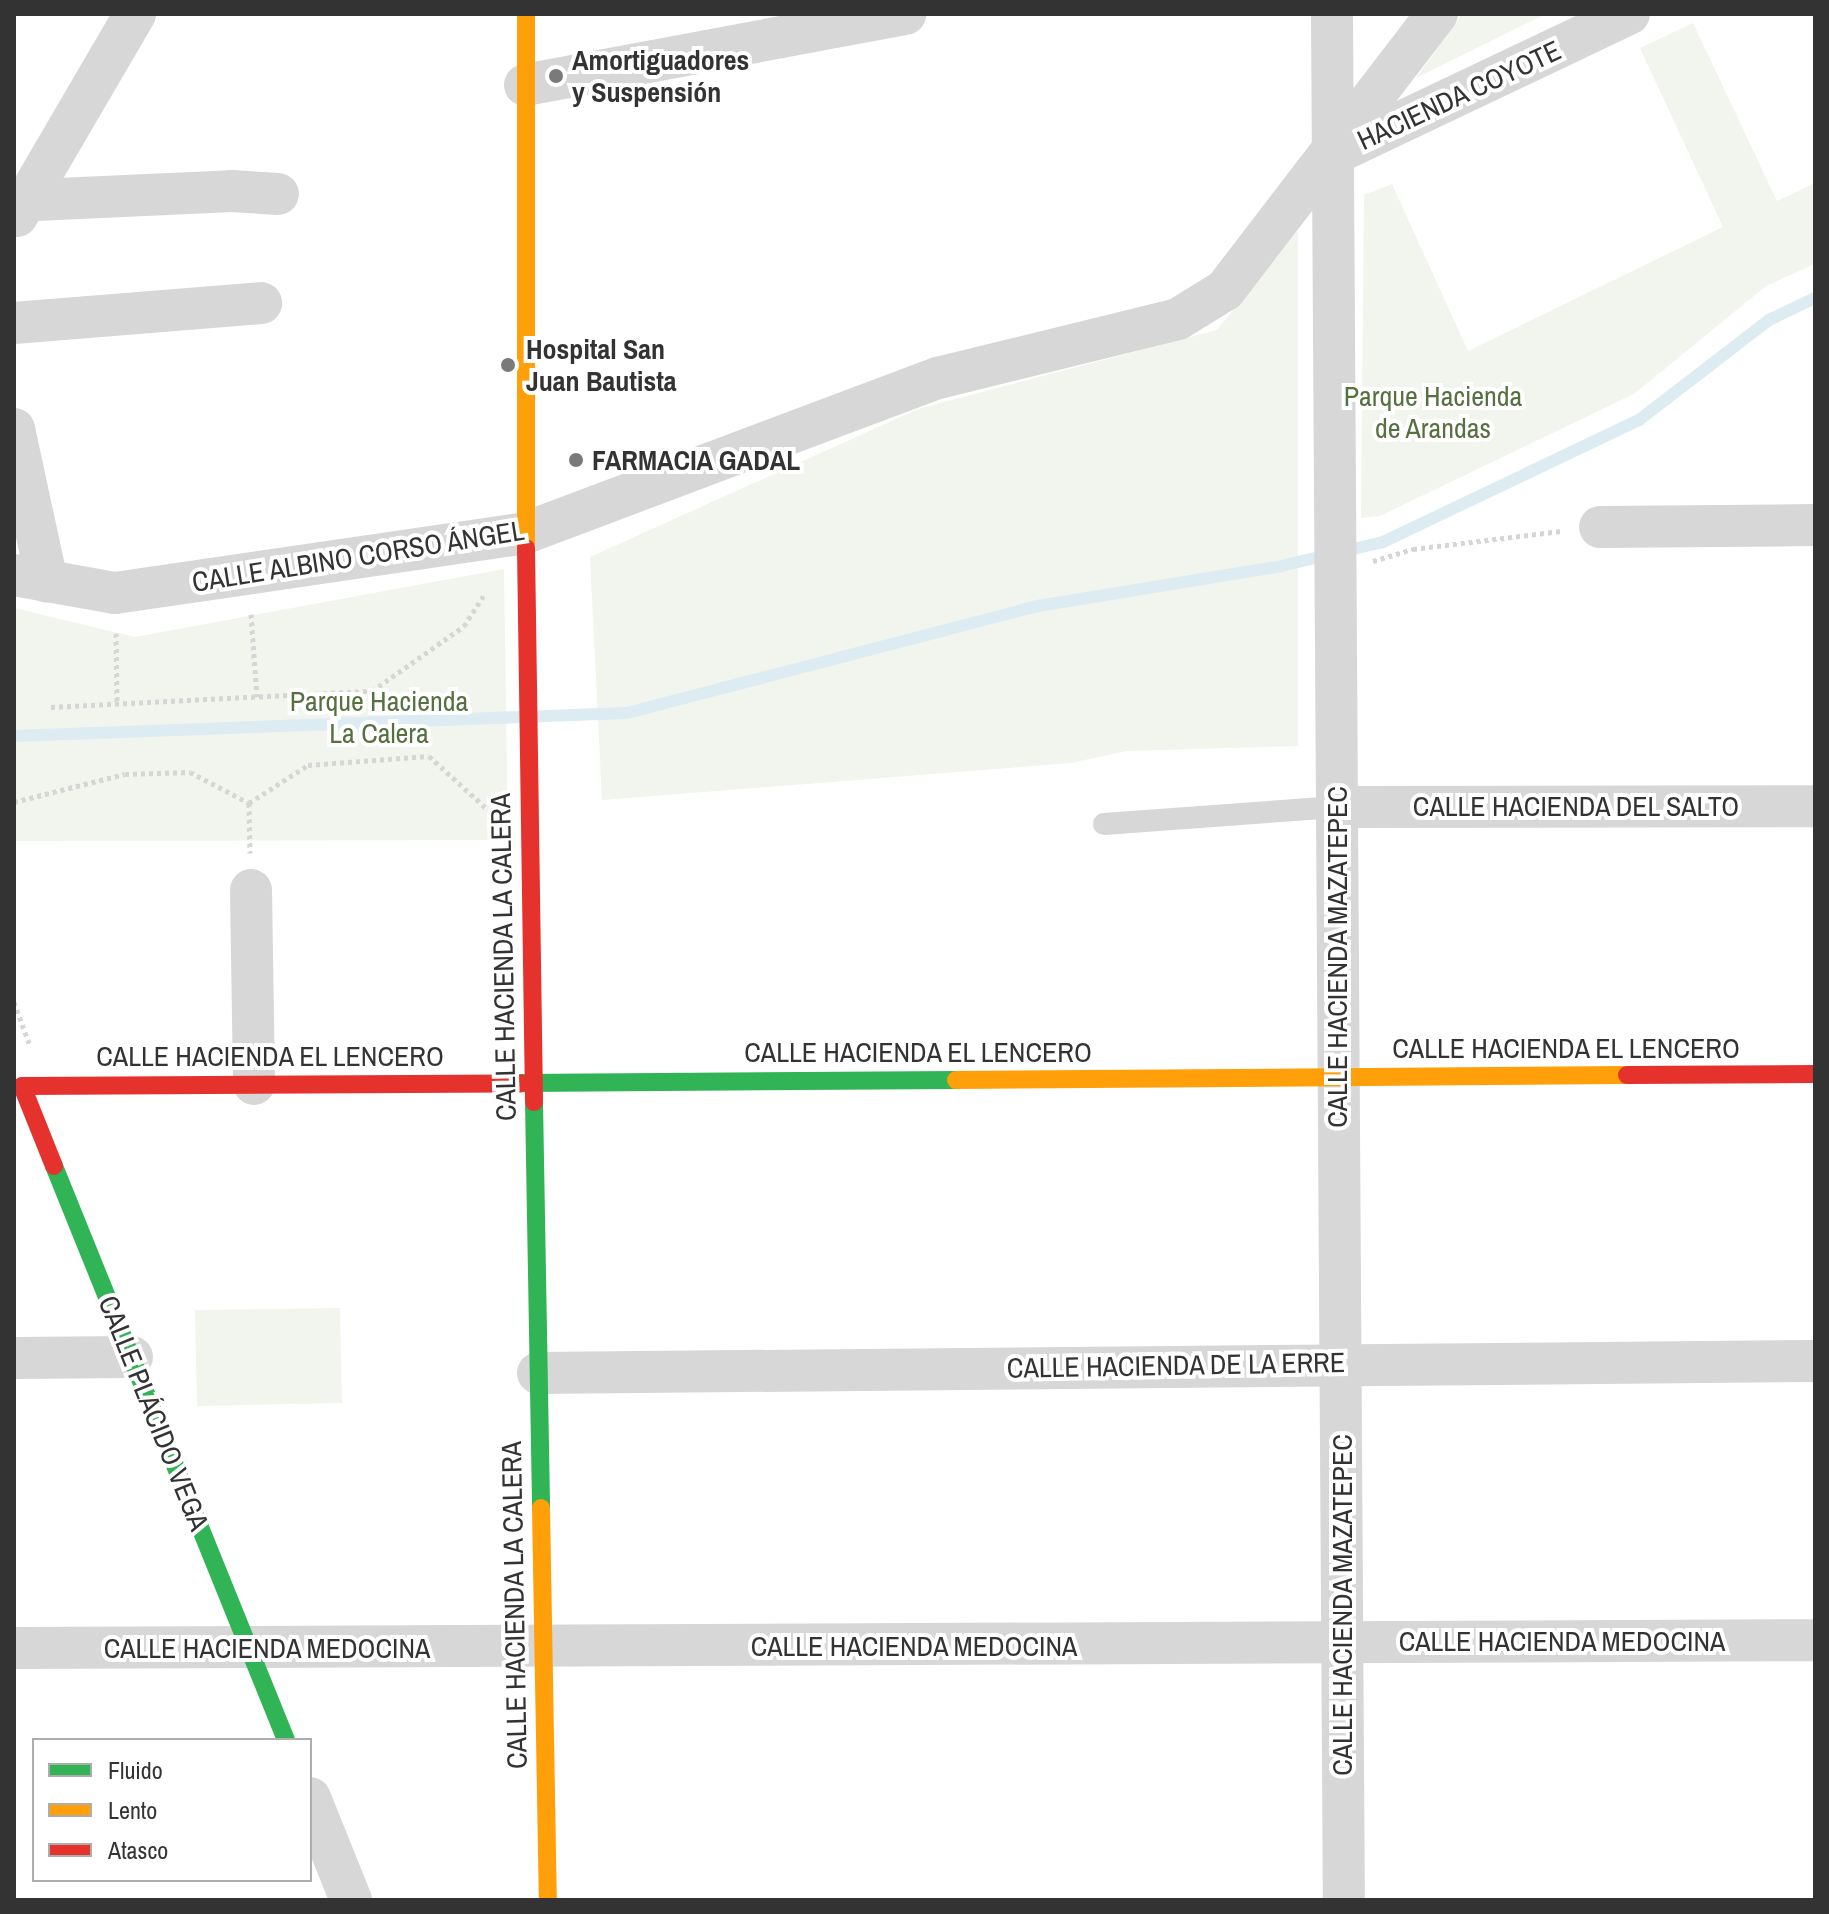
<!DOCTYPE html>
<html>
<head>
<meta charset="utf-8">
<style>
  body { margin:0 }
  #map { position:relative; width:1829px; height:1914px; overflow:hidden; background:#fff; font-family:"Archivo Narrow",sans-serif }
  div>[style] { position:absolute }
  .green>* { inset:0; background:#f1f5ed }
  .stream>* { height:12px; margin:-6px; padding:0 6px; transform-origin:6px; border-radius:6px; background:#ddebf3 }
  .path>* { height:5px; margin-top:-2.5px; transform-origin:0; background:repeating-linear-gradient(90deg,#d6d6d6 0 4px,transparent 0 8px) }
  .lane>* { height:22px; margin:-11px; padding:0 11px; transform-origin:11px; border-radius:11px; background:#d7d7d7 }
  .street>* { height:42px; margin:-21px; padding:0 21px; transform-origin:21px; border-radius:21px; background:#d7d7d7 }
  .fast>* { height:18px; margin:-9px; padding:0 9px; transform-origin:9px; border-radius:9px; background:#30b455 }
  .slow>* { height:18px; margin:-9px; padding:0 9px; transform-origin:9px; border-radius:9px; background:#ff9f0a }
  .jam>* { height:18px; margin:-9px; padding:0 9px; transform-origin:9px; border-radius:9px; background:#e5322d }
  .dots>* { width:22px; height:22px; translate:-50% -50%; box-sizing:border-box; border:4px solid #fff; border-radius:50% }
  span { translate:-50% -50%; white-space:nowrap; text-align:center; line-height:1.15; -webkit-text-stroke:8px #fff; paint-order:stroke }
  .poi-label { font-size:28px; color:#333; font-weight:700 }
  .left { translate:0 -50%; text-align:left }
  .street-label { font-size:28px; color:#333 }
  .park-label { font-size:28px; color:#56703f }
  .frame { position:absolute; inset:0; border:16px solid #333; pointer-events:none }
  .legend { position:absolute; left:32px; top:1738px; width:280px; height:144px; box-sizing:border-box; background:#fff; border:2px solid #adadad; margin:0; padding:10px 14px; list-style:none; font-size:24px; color:#333 }
  .legend li { display:flex; align-items:center; gap:16px; height:40px }
  .legend b { width:40px; border:2px solid #adadad }
</style>
</head>
<body>
<div id="map">
  <div class="green">
    <i style="clip-path:polygon(1462px 14px,1546px 14px,1416px 78px)"></i>
    <i style="clip-path:polygon(1693px 23px,1777px 201px,1815px 183px,1815px 264px,1766px 286px,1634px 394px,1380px 516px,1361px 518px,1364px 195px,1392px 184px,1468px 351px,1723px 227px,1640px 48px)"></i>
    <i style="clip-path:polygon(1298px 231px,1298px 746px,1126px 751px,1071px 763px,602px 800px,590px 557px,918px 409px,1217px 330px)"></i>
    <i style="clip-path:polygon(504px 569px,508px 840px,14px 841px,14px 608px,135px 637px)"></i>
    <i style="clip-path:polygon(340px 1308px,342px 1403px,197px 1406px,195px 1310px)"></i>
  </div>
  <div class="stream">
    <i style="left:14px;top:736px;width:613px;rotate:-2.15deg"></i>
    <i style="left:627px;top:713px;width:425px;rotate:-14.6deg"></i>
    <i style="left:1038px;top:606px;width:246px;rotate:-9.3deg"></i>
    <i style="left:1281px;top:566px;width:105px;rotate:-13.2deg"></i>
    <i style="left:1383px;top:542px;width:284px;rotate:-25.5deg"></i>
    <i style="left:1639px;top:420px;width:164px;rotate:-37.6deg"></i>
    <i style="left:1769px;top:320px;width:51px;rotate:-25.6deg"></i>
  </div>
  <div class="path">
    <i style="left:1373px;top:561px;width:42px;rotate:-16.7deg"></i>
    <i style="left:1413px;top:549px;width:149px;rotate:-6.9deg"></i>
    <i style="left:251px;top:614px;width:83px;rotate:85.9deg"></i>
    <i style="left:116px;top:633px;width:71px;rotate:89.2deg"></i>
    <i style="left:51px;top:707px;width:321px;rotate:-2.9deg"></i>
    <i style="left:372px;top:691px;width:113px;rotate:-35.2deg"></i>
    <i style="left:464px;top:626px;width:37px;rotate:-57deg"></i>
    <i style="left:14px;top:802px;width:114px;rotate:-14.2deg"></i>
    <i style="left:125px;top:774px;width:65px;rotate:-1.8deg"></i>
    <i style="left:190px;top:772px;width:67px;rotate:27.7deg"></i>
    <i style="left:249px;top:803px;width:70px;rotate:-32.8deg"></i>
    <i style="left:308px;top:765px;width:121px;rotate:-4.3deg"></i>
    <i style="left:429px;top:756px;width:77px;rotate:42.4deg"></i>
    <i style="left:249px;top:803px;width:50px;rotate:88.9deg"></i>
    <i style="left:14px;top:1002px;width:47px;rotate:70deg"></i>
  </div>
  <div class="lane">
    <i style="left:1104px;top:824px;width:233px;rotate:-4.2deg"></i>
  </div>
  <div class="street">
    <i style="left:1332px;top:14px;width:1886px;rotate:89.64deg"></i>
    <i style="left:525px;top:85px;width:387px;rotate:-10.6deg"></i>
    <i style="left:1338px;top:152px;width:322px;rotate:-25.4deg"></i>
    <i style="left:14px;top:201px;width:218px;rotate:-2.6deg"></i>
    <i style="left:232px;top:191px;width:46px;rotate:3.7deg"></i>
    <i style="left:17px;top:216px;width:234px;rotate:-59.7deg"></i>
    <i style="left:14px;top:323px;width:248px;rotate:-4.6deg"></i>
    <i style="left:14px;top:429px;width:156px;rotate:77.8deg"></i>
    <i style="left:1600px;top:527px;width:215px;rotate:-0.5deg"></i>
    <i style="left:14px;top:575px;width:103px;rotate:10.1deg"></i>
    <i style="left:115px;top:593px;width:414px;rotate:-8.3deg"></i>
    <i style="left:525px;top:533px;width:441px;rotate:-20.6deg"></i>
    <i style="left:938px;top:378px;width:247px;rotate:-13.8deg"></i>
    <i style="left:1178px;top:319px;width:55px;rotate:-31.7deg"></i>
    <i style="left:1225px;top:290px;width:348px;rotate:-52.5deg"></i>
    <i style="left:1336px;top:807px;width:479px;rotate:-0.1deg"></i>
    <i style="left:251px;top:890px;width:194px;rotate:89.1deg"></i>
    <i style="left:14px;top:1358px;width:118px;rotate:-0.5deg"></i>
    <i style="left:538px;top:1373px;width:1277px;rotate:-0.54deg"></i>
    <i style="left:14px;top:1648px;width:1801px;rotate:-0.25deg"></i>
    <i style="left:310px;top:1798px;width:110px;rotate:68.1deg"></i>
  </div>
  <div class="fast">
    <i style="left:521px;top:1083px;width:435px;rotate:-0.4deg"></i>
    <i style="left:534px;top:1102px;width:406px;rotate:89deg"></i>
    <i style="left:54px;top:1166px;width:619px;rotate:67.99deg"></i>
  </div>
  <div class="slow">
    <i style="left:526px;top:14px;width:534px;rotate:90deg"></i>
    <i style="left:956px;top:1080px;width:671px;rotate:-0.43deg"></i>
    <i style="left:541px;top:1508px;width:392px;rotate:89deg"></i>
  </div>
  <div class="jam">
    <i style="left:526px;top:548px;width:554px;rotate:89.17deg"></i>
    <i style="left:1627px;top:1075px;width:188px;rotate:-0.3deg"></i>
    <i style="left:54px;top:1166px;width:86px;rotate:-111.8deg"></i>
    <i style="left:22px;top:1086px;width:499px;rotate:-0.3deg"></i>
  </div>
  <div class="dots">
    <i style="left:556px;top:76px;background:#7a7a7a"></i>
    <i style="left:508px;top:365px;background:#7a7a7a"></i>
    <i style="left:576px;top:460px;background:#7a7a7a"></i>
  </div>
  <div class="poi-label">
    <span class="left" style="left:572px;top:76px">Amortiguadores<br>y Suspensión</span>
    <span class="left" style="left:526px;top:365px">Hospital San<br>Juan Bautista</span>
    <span class="left" style="left:592px;top:460px">FARMACIA GADAL</span>
  </div>
  <div class="street-label">
    <span style="left:1459px;top:95px;rotate:-25deg">HACIENDA COYOTE</span>
    <span style="left:358px;top:556px;rotate:-9deg">CALLE ALBINO CORSO ÁNGEL</span>
    <span style="left:1576px;top:806px">CALLE HACIENDA DEL SALTO</span>
    <span style="left:503px;top:957px;rotate:-91deg">CALLE HACIENDA LA CALERA</span>
    <span style="left:1337px;top:957px;rotate:-90deg">CALLE HACIENDA MAZATEPEC</span>
    <span style="left:1566px;top:1048px">CALLE HACIENDA EL LENCERO</span>
    <span style="left:918px;top:1052px">CALLE HACIENDA EL LENCERO</span>
    <span style="left:270px;top:1056px">CALLE HACIENDA EL LENCERO</span>
    <span style="left:1176px;top:1365px;rotate:-1deg">CALLE HACIENDA DE LA ERRE</span>
    <span style="left:154px;top:1413px;rotate:68deg">CALLE PLÁCIDO VEGA</span>
    <span style="left:514px;top:1605px;rotate:-91deg">CALLE HACIENDA LA CALERA</span>
    <span style="left:1342px;top:1605px;rotate:-90deg">CALLE HACIENDA MAZATEPEC</span>
    <span style="left:1562px;top:1641px">CALLE HACIENDA MEDOCINA</span>
    <span style="left:914px;top:1646px">CALLE HACIENDA MEDOCINA</span>
    <span style="left:267px;top:1648px">CALLE HACIENDA MEDOCINA</span>
  </div>
  <div class="park-label">
    <span style="left:1433px;top:412px">Parque Hacienda<br>de Arandas</span>
    <span style="left:379px;top:717px">Parque Hacienda<br>La Calera</span>
  </div>
  <div class="frame"></div>
  <ul class="legend">
  <li><b style="height:10px;background:#30b455"></b>Fluido</li>
  <li><b style="height:10px;background:#ff9f0a"></b>Lento</li>
  <li><b style="height:10px;background:#e5322d"></b>Atasco</li>
  </ul>
</div>
</body>
</html>
